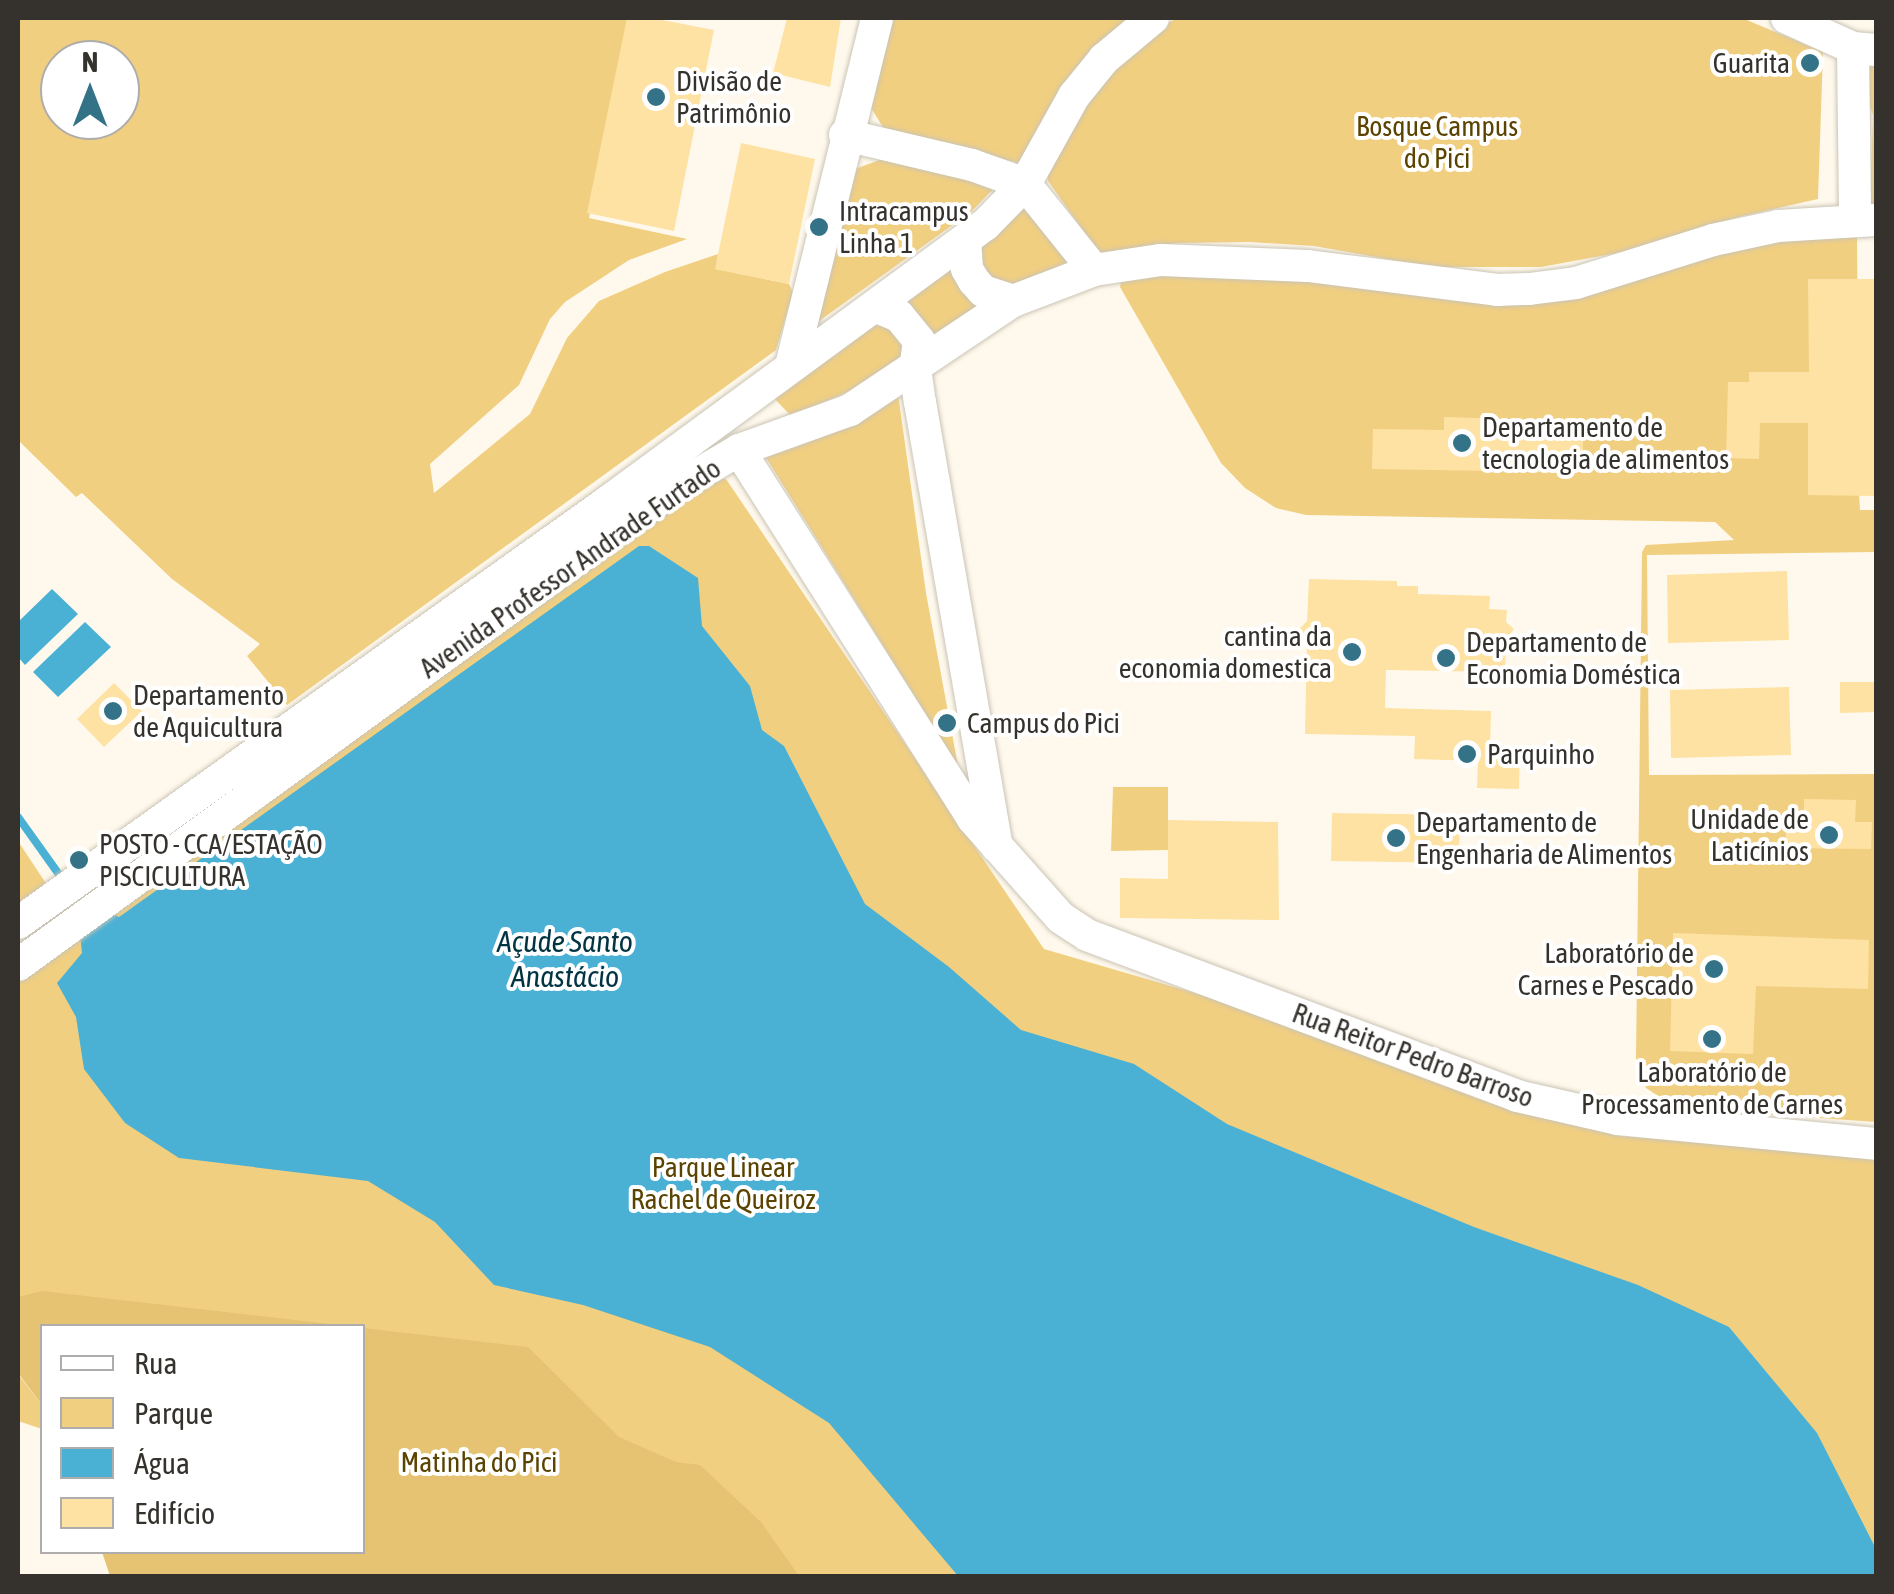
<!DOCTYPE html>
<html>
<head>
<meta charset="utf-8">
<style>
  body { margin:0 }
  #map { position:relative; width:1894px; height:1594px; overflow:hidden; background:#fff9ed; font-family:"Asap Condensed",sans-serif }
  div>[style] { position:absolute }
  .green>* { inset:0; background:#f1cf81 }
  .forest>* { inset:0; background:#e5c373 }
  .water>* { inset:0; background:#4ab1d5 }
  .stream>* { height:8px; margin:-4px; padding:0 4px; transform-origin:4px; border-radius:4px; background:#4ab1d5 }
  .building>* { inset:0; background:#fee2a3 }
  .roads { filter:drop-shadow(0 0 2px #cac4b5) drop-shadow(0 0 2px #cac4b5) }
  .minor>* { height:32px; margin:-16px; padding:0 16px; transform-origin:16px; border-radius:16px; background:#fff }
  .dots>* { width:28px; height:28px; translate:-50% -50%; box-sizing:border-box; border:5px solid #fff; border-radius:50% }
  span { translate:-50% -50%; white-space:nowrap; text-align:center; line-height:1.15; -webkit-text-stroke:8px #fff; paint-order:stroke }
  .poi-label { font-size:28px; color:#35322d }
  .right { translate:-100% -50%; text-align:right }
  .left { translate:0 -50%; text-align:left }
  .park-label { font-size:28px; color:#5a4400 }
  .street-label { font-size:28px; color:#35322d }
  .water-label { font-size:30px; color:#033442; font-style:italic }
  .frame { position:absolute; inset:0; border:20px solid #35322d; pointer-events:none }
  .legend { position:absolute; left:40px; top:1324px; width:325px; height:230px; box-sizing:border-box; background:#fff; border:2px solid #aeadab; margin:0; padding:12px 18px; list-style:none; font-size:30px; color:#35322d }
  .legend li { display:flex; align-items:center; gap:20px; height:50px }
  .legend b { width:50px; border:2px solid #aeadab }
  .north { position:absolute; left:40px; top:40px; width:100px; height:100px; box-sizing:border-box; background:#fff; border:2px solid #aeadab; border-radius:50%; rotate:0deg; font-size:28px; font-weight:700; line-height:40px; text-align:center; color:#35322d }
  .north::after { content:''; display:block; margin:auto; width:35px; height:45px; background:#347288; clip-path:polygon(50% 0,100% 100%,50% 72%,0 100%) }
</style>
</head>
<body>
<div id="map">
  <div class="green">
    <i style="clip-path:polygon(evenodd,18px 18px,628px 18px,589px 218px,687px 239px,629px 260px,565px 302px,550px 319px,519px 385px,430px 464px,434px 493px,530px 414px,567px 338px,599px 301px,665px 272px,718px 254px,716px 269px,789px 284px,793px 293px,776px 350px,287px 705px,247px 656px,260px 644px,172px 579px,82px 493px,76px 497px,18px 440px,18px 18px,60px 60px,120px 60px,120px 120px,60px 120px,60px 60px)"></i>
    <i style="clip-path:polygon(886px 18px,1127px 18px,1090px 53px,1023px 164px,884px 129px,870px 106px)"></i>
    <i style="clip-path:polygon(1177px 18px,1742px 18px,1823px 52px,1818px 199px,1738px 217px,1628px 251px,1541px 267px,1432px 267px,1314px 246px,1250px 242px,1178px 243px,1099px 253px,1048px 181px,1047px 171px,1102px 79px,1151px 33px)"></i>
    <i style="clip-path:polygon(1865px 61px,1876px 61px,1876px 208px,1870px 206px,1873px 115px,1861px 83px)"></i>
    <i style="clip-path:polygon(888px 157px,998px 184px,972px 211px,815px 324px,852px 170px)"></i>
    <i style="clip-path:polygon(1024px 206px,1071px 261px,1018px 284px,993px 283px,980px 262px,982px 248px)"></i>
    <i style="clip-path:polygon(1857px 234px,1859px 492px,1860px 510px,1876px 510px,1876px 552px,1647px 555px,1649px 775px,1876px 774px,1876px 1122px,1677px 1108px,1646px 1088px,1636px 1058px,1642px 552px,1646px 545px,1734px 540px,1715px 522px,1306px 515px,1276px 508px,1245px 488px,1221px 463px,1120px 287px,1122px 278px,1178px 270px,1268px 273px,1457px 298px,1753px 244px)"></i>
    <i style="clip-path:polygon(953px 266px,978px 306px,930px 339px,897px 307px)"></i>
    <i style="clip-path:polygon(873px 325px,889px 327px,904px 347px,903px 359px,869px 383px,791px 416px,772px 396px)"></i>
    <i style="clip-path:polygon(898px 394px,926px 593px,958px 766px,765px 456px)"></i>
    <i style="clip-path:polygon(726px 479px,1044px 949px,1222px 1001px,1550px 1119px,1620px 1136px,1876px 1156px,1876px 1576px,130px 1576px,362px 1552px,362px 1326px,42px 1326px,18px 1351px,19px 976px,706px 480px)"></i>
    <i style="clip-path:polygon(1113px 787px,1168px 787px,1168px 850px,1111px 851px)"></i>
    <i style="clip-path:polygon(18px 841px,47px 885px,18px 906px)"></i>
    <i style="clip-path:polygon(18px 1374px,42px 1405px,42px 1429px,18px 1421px)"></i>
  </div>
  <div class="forest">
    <i style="clip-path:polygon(42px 1291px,347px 1326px,42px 1326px,42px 1405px,18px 1373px,18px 1297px)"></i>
    <i style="clip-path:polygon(363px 1328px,528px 1347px,619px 1437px,676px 1462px,700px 1465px,761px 1522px,799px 1576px,110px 1576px,102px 1552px,362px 1552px)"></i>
  </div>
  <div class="water">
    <i style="clip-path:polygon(639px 546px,649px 546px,698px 578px,702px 626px,750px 686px,762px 730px,784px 746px,865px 904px,949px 967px,1021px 1030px,1134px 1064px,1227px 1124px,1474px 1227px,1638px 1285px,1729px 1327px,1817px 1433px,1876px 1549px,1876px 1576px,958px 1576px,829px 1423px,710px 1347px,583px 1305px,494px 1285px,435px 1222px,368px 1181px,179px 1158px,125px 1123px,84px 1069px,76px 1017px,57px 983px,82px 953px,80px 934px,110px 912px,119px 917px)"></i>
    <i style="clip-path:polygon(52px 589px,78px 614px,25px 665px,18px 657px,18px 622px)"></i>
    <i style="clip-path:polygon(85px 622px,111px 647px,58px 697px,33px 672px)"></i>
  </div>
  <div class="stream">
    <i style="left:18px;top:817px;width:69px;rotate:54.5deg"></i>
  </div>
  <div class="building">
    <i style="clip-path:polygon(627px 18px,652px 18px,714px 30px,674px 231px,587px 213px)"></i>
    <i style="clip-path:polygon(787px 18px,841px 18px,830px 87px,773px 73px)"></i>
    <i style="clip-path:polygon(741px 143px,815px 159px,789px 284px,715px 269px)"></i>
    <i style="clip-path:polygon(1808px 279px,1876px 279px,1876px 496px,1808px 495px,1808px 423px,1760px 423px,1759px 459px,1726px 458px,1728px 382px,1749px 382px,1749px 372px,1809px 372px)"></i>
    <i style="clip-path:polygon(1444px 417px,1542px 420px,1550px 423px,1552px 437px,1583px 438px,1583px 459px,1552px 461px,1552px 472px,1372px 469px,1373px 429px,1444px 430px)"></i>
    <i style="clip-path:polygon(1787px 571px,1789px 640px,1668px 643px,1667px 575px)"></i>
    <i style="clip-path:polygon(1309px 579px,1397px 581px,1397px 586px,1418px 586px,1418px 594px,1490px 596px,1489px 609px,1507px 610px,1506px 622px,1514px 629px,1506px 640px,1505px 672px,1386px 670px,1385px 708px,1491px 711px,1490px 748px,1520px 749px,1519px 789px,1477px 788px,1478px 761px,1414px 759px,1415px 736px,1305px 734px,1307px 640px,1298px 630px,1307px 621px)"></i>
    <i style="clip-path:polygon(1840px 682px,1876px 682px,1876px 712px,1840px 713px)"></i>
    <i style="clip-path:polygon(114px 683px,142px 711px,104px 747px,77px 719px)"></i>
    <i style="clip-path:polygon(1789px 687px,1791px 755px,1671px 758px,1670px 690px)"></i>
    <i style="clip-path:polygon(1804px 799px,1856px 800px,1855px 822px,1872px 822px,1871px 849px,1786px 848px,1786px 820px,1804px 820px)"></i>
    <i style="clip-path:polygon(1332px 813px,1460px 815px,1459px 863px,1331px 861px)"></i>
    <i style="clip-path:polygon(1168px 820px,1278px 822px,1279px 920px,1120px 918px,1120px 878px,1168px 879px)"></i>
    <i style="clip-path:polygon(1673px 933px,1869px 940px,1868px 989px,1756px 986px,1753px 1054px,1670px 1051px)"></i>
  </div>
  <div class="roads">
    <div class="minor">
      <i style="left:1787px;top:18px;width:72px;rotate:24.4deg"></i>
      <i style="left:1853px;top:48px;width:23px;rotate:5deg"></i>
      <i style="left:1853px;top:48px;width:173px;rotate:89.3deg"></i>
      <i style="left:845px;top:135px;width:130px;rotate:13.3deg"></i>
      <i style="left:972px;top:165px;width:56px;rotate:19.7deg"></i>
      <i style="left:1025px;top:184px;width:110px;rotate:51.3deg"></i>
      <i style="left:965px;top:240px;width:29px;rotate:86deg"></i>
      <i style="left:967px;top:269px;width:14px;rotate:60deg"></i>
      <i style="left:974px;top:281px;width:13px;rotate:48deg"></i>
      <i style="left:983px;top:291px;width:32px;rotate:18deg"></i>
      <i style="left:875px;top:306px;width:26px;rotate:23deg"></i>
      <i style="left:899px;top:316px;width:32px;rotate:51deg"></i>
      <i style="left:919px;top:341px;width:27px;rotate:98deg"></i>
      <i style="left:915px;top:368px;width:34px;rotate:82deg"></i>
      <i style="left:920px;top:402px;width:451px;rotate:80.2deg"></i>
      <i style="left:791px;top:366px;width:358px;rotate:-76.1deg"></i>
      <i style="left:739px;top:450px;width:437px;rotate:57.6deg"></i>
      <i style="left:973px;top:819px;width:132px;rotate:48.4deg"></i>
      <i style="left:1061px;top:918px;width:31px;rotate:33deg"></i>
      <i style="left:1087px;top:935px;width:459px;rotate:20.5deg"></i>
      <i style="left:1517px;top:1096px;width:104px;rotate:12.8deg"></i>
      <i style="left:1618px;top:1119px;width:259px;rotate:5.5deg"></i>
      <i style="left:18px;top:923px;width:726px;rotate:-35.53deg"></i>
      <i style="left:609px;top:501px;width:466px;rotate:-36.3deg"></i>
      <i style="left:985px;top:225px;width:57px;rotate:-45.7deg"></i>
      <i style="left:1025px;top:184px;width:101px;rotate:-60.9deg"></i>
      <i style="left:1074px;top:96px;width:48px;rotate:-51deg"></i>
      <i style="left:1104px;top:59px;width:64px;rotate:-39.9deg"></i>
      <i style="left:18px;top:965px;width:816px;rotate:-35.97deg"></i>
      <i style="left:678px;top:486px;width:71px;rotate:-30.5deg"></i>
      <i style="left:739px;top:450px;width:118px;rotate:-19.8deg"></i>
      <i style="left:850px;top:410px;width:196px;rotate:-33.8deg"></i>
      <i style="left:1013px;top:301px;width:87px;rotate:-20.9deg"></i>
      <i style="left:1094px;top:270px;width:68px;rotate:-8.5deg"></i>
      <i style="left:1161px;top:260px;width:147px;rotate:2.3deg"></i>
      <i style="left:1308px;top:266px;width:191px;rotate:7.2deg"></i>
      <i style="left:1497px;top:290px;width:32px;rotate:-2deg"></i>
      <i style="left:1529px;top:289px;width:47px;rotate:-7.3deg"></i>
      <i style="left:1576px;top:283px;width:144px;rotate:-17.4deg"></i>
      <i style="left:1713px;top:240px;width:66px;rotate:-12.2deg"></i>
      <i style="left:1778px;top:226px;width:98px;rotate:-3.5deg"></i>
    </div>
  </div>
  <div class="dots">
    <i style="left:1810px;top:63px;background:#347288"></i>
    <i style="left:656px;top:97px;background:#347288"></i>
    <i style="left:819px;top:227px;background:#347288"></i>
    <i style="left:1462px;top:443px;background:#347288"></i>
    <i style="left:1352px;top:652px;background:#347288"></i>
    <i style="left:1446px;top:658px;background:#347288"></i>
    <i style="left:113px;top:711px;background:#347288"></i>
    <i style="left:947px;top:723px;background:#347288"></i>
    <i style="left:1467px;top:754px;background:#347288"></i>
    <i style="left:1829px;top:835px;background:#347288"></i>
    <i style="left:1396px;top:838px;background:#347288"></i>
    <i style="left:79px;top:860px;background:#347288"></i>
    <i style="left:1714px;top:969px;background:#347288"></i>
    <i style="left:1712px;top:1039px;background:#347288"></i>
  </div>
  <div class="poi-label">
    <span class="right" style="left:1790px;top:63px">Guarita</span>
    <span class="left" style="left:676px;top:97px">Divisão de<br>Patrimônio</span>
    <span class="left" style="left:839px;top:227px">Intracampus<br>Linha 1</span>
    <span class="left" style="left:1482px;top:443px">Departamento de<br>tecnologia de alimentos</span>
    <span class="right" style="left:1332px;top:652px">cantina da<br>economia domestica</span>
    <span class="left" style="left:1466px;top:658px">Departamento de<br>Economia Doméstica</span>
    <span class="left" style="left:133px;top:711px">Departamento<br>de Aquicultura</span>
    <span class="left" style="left:967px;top:723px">Campus do Pici</span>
    <span class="left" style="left:1487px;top:754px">Parquinho</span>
    <span class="right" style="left:1809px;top:835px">Unidade de<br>Laticínios</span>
    <span class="left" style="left:1416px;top:838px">Departamento de<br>Engenharia de Alimentos</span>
    <span class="left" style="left:99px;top:860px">POSTO - CCA/ESTAÇÃO<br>PISCICULTURA</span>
    <span class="right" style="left:1694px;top:969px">Laboratório de<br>Carnes e Pescado</span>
    <span style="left:1712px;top:1088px">Laboratório de<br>Processamento de Carnes</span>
  </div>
  <div class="park-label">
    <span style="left:1437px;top:142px">Bosque Campus<br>do Pici</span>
    <span style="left:723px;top:1183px">Parque Linear<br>Rachel de Queiroz</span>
    <span style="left:479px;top:1462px">Matinha do Pici</span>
  </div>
  <div class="street-label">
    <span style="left:570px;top:568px;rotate:-35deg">Avenida Professor Andrade Furtado</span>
    <span style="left:1413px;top:1055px;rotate:20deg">Rua Reitor Pedro Barroso</span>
  </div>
  <div class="water-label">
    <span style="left:565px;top:958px">Açude Santo<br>Anastácio</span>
  </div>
  <div class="frame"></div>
  <ul class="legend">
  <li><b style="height:12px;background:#fff"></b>Rua</li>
  <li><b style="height:28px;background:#f1cf81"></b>Parque</li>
  <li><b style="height:28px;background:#4ab1d5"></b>Água</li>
  <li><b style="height:28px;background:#fee2a3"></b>Edifício</li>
  </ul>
  <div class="north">N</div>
</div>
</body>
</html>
